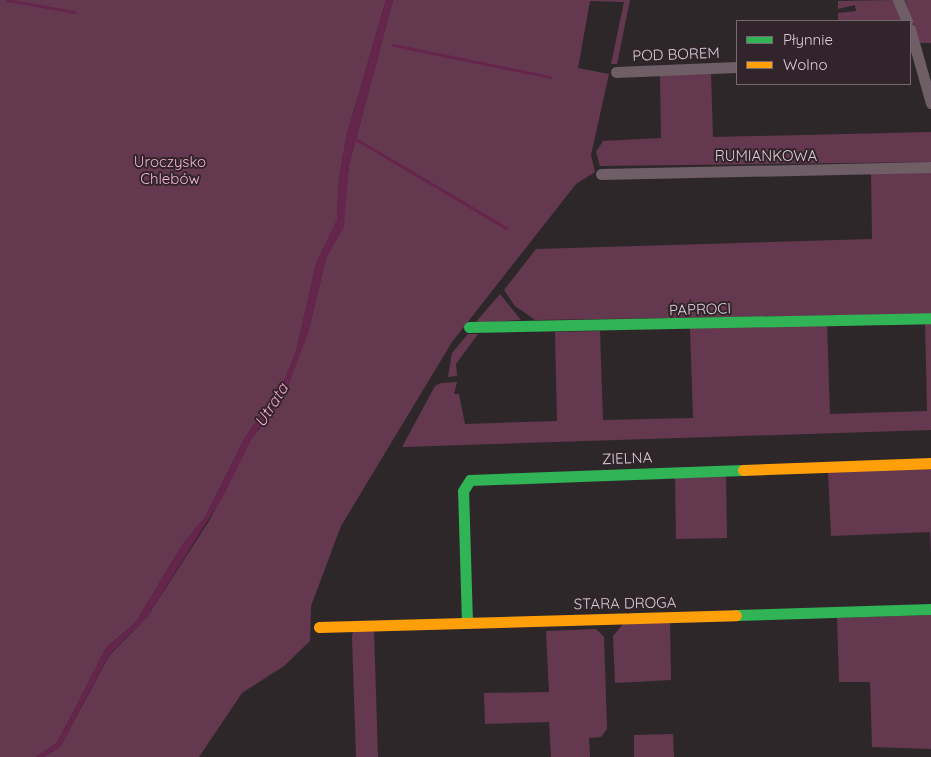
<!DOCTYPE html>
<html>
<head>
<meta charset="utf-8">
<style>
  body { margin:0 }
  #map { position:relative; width:931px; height:757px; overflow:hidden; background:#2e272a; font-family:Quicksand,sans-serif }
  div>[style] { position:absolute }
  .green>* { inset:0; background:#643950 }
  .water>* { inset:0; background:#66254c }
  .stream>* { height:3px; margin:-1.5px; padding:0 1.5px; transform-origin:1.5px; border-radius:1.5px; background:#66254c }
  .street>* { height:11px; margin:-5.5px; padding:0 5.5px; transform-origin:5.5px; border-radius:5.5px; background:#6f5e66 }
  .fast>* { height:11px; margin:-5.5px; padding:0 5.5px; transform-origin:5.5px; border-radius:5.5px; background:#30b455 }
  .slow>* { height:11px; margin:-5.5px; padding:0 5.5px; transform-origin:5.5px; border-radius:5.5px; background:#ff9f0a }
  span { translate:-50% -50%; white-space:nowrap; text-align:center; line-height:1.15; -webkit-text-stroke:4px #31242a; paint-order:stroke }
  .street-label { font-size:15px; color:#dad0d5 }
  .park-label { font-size:15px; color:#f4b3d4 }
  .water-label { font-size:16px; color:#fba6d3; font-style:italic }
  .legend { position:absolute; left:736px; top:20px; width:175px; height:65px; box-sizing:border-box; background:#31242a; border:1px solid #75696e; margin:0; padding:6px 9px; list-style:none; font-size:15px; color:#dad0d5 }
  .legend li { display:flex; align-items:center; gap:10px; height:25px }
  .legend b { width:25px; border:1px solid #75696e }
</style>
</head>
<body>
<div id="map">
  <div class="green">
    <i style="clip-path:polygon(0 0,386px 0,347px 134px,339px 178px,337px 220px,316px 264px,296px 352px,282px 386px,246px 436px,205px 517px,182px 545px,136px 622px,106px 648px,57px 743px,36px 757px,0 757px)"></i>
    <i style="clip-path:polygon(393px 0,630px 0,617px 64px,611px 64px,624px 2px,590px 1px,578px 68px,609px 74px,591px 155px,595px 172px,576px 184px,452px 342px,341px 526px,311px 606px,310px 641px,284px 666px,242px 693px,199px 757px,44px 757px,60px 747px,109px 656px,147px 617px,209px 521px,252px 438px,269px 417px,308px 333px,326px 258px,341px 231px,349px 165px)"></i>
    <i style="clip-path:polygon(894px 0,903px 21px,838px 21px,838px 13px,856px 11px,855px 5px,838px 9px,838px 1px)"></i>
    <i style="clip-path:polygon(905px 0,931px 0,931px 43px,920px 43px)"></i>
    <i style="clip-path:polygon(711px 74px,713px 137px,931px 132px,931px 162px,600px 166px,596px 152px,603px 141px,661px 138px,660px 75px)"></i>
    <i style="clip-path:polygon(931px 170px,931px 314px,535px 320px,515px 306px,504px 290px,536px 249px,872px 239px,871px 173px)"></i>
    <i style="clip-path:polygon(500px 294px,521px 320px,475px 323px)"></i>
    <i style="clip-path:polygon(925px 321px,931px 321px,931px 430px,402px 447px,435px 386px,441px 383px,457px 382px,454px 394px,459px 394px,465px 424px,557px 421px,555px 332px,600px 331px,603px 420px,693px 418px,690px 328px,827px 323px,830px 414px,927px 411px)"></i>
    <i style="clip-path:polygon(468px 334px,478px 334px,456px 364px,457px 376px,448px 377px,452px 353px)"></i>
    <i style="clip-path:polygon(931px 469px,931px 554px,930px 532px,831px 536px,828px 471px)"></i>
    <i style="clip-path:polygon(726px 475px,727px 538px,676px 539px,675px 476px)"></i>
    <i style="clip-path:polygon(931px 615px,931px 749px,872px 747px,870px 682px,839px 682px,837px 618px)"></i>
    <i style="clip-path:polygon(670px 621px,671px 680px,615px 683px,613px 636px,625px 622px)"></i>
    <i style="clip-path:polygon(596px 629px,604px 637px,607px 729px,601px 737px,589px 738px,590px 757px,551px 757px,549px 722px,485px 724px,484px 693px,549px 692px,546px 631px)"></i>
    <i style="clip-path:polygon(374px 631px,378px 757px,356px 757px,352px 636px,353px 632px)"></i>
    <i style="clip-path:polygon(673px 734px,674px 757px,634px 757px,634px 735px)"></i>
  </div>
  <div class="water">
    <i style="clip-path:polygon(386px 0,393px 0,349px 165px,344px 227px,326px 258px,308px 333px,287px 389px,252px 438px,225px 493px,147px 617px,109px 655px,60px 747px,44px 757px,36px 757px,57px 743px,106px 648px,136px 622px,182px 545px,205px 517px,246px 436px,282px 386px,296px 352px,316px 264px,337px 220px,339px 178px,347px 134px)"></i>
  </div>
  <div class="stream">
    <i style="left:7px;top:0;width:68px;rotate:10.2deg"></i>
    <i style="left:393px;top:45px;width:160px;rotate:11.5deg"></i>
    <i style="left:354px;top:138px;width:177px;rotate:30.6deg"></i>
  </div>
  <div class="street">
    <i style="left:898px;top:0;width:23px;rotate:67deg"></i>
    <i style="left:910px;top:29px;width:77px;rotate:74.2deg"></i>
    <i style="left:616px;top:72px;width:121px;rotate:-2.4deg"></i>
    <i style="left:601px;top:174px;width:330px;rotate:-1.2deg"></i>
  </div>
  <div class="fast">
    <i style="left:469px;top:327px;width:462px;rotate:-1.1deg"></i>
    <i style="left:736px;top:615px;width:195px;rotate:-1.8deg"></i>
    <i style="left:467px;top:623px;width:132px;rotate:-91.7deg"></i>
    <i style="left:463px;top:491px;width:13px;rotate:-58deg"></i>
    <i style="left:470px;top:480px;width:273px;rotate:-2.1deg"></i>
  </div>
  <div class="slow">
    <i style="left:743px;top:470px;width:188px;rotate:-2.1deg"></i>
    <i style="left:319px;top:627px;width:417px;rotate:-1.6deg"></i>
  </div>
  <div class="street-label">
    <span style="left:676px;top:54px;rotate:-2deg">POD BOREM</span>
    <span style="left:766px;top:156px">RUMIANKOWA</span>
    <span style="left:700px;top:309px;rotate:-2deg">PAPROCI</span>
    <span style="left:627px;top:458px;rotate:-2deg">ZIELNA</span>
    <span style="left:625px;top:603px;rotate:-1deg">STARA DROGA</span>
  </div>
  <div class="park-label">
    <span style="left:170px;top:170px">Uroczysko<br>Chlebów</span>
  </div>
  <div class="water-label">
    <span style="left:271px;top:405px;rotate:-58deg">Utrata</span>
  </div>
  <ul class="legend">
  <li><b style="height:6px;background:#30b455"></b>Płynnie</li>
  <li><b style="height:6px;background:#ff9f0a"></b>Wolno</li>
  </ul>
</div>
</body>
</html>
